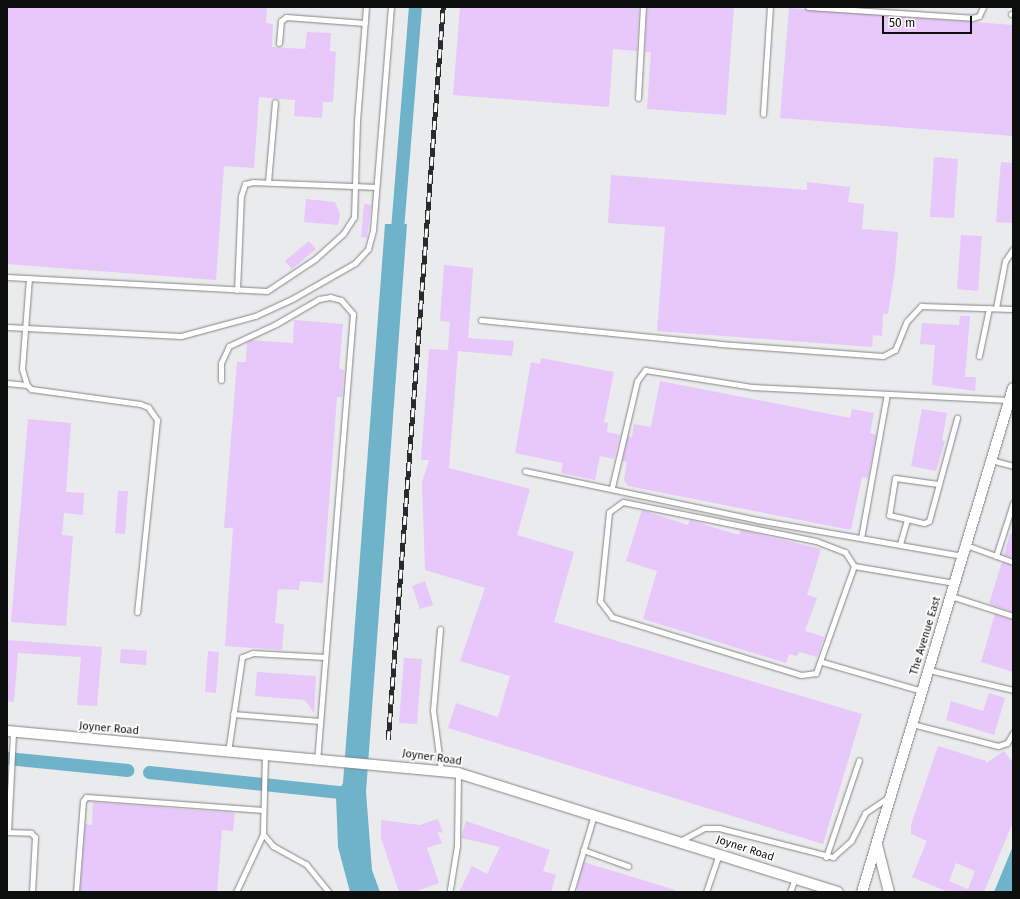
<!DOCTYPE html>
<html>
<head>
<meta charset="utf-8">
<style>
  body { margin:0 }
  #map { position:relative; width:1020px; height:899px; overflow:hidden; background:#eaebec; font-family:"Fira Sans",sans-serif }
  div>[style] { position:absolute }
  .water>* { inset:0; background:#6eb3ca }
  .canal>* { height:13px; margin:-6.5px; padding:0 6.5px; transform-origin:6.5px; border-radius:6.5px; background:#6eb3ca }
  .building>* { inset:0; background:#e8c7fa }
  .roads { filter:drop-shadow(0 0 1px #838485) drop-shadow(0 0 1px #838485) }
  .lane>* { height:5px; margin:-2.5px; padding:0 2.5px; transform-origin:2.5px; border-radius:2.5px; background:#fff }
  .street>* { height:10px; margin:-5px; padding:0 5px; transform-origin:5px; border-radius:5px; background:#fff }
  .rail>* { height:4.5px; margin-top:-2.25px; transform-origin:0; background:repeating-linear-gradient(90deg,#fff 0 9px,#292a2a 0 18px); box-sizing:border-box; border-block:1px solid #292a2a }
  span { translate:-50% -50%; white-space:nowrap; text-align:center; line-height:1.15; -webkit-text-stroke:3.5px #fff; paint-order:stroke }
  .street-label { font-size:11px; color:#0d0e0e }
  .frame { position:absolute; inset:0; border:8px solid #0d0e0e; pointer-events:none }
  .scale { position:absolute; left:882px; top:16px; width:90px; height:18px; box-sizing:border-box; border:2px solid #0d0e0e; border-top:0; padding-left:5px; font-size:12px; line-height:14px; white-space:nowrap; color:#0d0e0e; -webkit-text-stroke:3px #fff; paint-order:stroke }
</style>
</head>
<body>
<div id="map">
  <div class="water">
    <i style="clip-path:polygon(385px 224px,407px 224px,366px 792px,372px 870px,380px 892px,350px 892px,338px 847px,336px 796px,343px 783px)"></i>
    <i style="clip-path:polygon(1013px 846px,1013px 892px,994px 892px)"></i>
  </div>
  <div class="canal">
    <i style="left:396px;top:242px;width:236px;rotate:-85.4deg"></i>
    <i style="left:7px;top:758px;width:121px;rotate:5.7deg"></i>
    <i style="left:149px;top:772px;width:202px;rotate:6deg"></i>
  </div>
  <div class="building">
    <i style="clip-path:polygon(7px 7px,267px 7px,266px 23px,273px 24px,272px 47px,305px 49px,307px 32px,331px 33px,330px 51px,336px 52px,333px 102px,323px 102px,322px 118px,294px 116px,295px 100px,259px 97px,254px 168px,224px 166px,216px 280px,7px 264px)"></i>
    <i style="clip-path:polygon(460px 7px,639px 7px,637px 51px,613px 49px,609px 107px,453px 95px)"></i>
    <i style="clip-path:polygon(647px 7px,734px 7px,726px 115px,647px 109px,651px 52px,645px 52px)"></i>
    <i style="clip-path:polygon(789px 8px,1013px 25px,1013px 136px,780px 118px)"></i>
    <i style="clip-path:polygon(934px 157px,958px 159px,954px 218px,930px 217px)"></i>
    <i style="clip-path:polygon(1001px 162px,1013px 163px,1013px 223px,996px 222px)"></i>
    <i style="clip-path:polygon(611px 175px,807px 190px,807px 182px,850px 187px,848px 202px,864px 204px,862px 229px,898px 232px,895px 270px,888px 314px,883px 314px,882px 336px,873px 335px,872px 347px,657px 331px,665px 227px,608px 223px)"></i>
    <i style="clip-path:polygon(306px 199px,335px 202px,340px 214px,338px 225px,304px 222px)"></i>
    <i style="clip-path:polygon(364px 204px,371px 205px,367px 238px,361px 237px)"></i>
    <i style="clip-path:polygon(961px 235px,982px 236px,978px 291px,957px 289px)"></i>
    <i style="clip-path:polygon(309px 241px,316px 249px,292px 269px,285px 261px)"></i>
    <i style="clip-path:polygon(444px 265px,473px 268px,468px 338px,514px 341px,512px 356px,458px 351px,449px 468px,530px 489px,517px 535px,574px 552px,554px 622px,862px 714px,823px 844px,448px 728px,456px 703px,498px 717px,510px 676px,460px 661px,485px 588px,425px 570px,422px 483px,429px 460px,421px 460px,429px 349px,448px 350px,450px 322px,440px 321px)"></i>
    <i style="clip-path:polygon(960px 316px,970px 316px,965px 377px,976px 377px,975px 391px,932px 385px,935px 345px,920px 344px,922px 323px,959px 325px)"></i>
    <i style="clip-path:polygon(294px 320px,343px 324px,339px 369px,344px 370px,342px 397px,337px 397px,323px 583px,300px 581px,299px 590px,278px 589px,275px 623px,284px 624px,282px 650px,225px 646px,233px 528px,224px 528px,237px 362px,246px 362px,247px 342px,251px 340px,293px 343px)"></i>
    <i style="clip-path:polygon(541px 358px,614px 372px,604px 422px,608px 423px,607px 432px,620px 435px,614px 459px,600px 456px,595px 480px,561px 473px,563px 463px,515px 453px,531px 362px,540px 364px)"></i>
    <i style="clip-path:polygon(660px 381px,850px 418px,852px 409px,874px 413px,870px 433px,876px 435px,868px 478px,862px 477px,851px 530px,628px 486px,624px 480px,627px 462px,622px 461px,628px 436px,632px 437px,634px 424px,651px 427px)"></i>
    <i style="clip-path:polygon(922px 409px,947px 413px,942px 440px,945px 441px,936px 471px,911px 466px)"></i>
    <i style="clip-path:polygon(28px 419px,71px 423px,66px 492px,84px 493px,83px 515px,64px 513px,62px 535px,73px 536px,66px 626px,11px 622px)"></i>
    <i style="clip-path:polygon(118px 491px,128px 491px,125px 534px,115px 533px)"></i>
    <i style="clip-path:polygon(642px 510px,688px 525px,690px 520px,739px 535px,741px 530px,821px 549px,807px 595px,817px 598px,805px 631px,824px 637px,817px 657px,799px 652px,797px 656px,789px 654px,786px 663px,643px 619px,657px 571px,626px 561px)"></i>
    <i style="clip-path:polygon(1010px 534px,1013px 534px,1013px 558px,1004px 555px)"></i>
    <i style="clip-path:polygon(1002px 562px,1013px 566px,1013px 612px,989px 604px)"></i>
    <i style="clip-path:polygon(425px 581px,433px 605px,420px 609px,412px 586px)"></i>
    <i style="clip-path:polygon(995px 614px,1013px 620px,1013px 672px,981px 662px)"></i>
    <i style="clip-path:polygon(7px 640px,102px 647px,97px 706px,77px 705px,81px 657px,18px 653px,14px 702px,7px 701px)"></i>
    <i style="clip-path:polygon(121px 649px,147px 651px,146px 665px,120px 663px)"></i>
    <i style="clip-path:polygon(208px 651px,219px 652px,216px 693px,205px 692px)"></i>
    <i style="clip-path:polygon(404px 658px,422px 659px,417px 724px,399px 723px)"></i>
    <i style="clip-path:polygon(257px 672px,316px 676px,314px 713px,305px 700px,255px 696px)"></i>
    <i style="clip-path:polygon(989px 693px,1005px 698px,994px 735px,946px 720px,951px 701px,983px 711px)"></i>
    <i style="clip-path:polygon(evenodd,938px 746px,986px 761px,985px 764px,1004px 751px,1013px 763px,1013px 822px,984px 892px,948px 892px,912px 877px,927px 841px,911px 834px,911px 825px,938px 746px,956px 863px,975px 871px,968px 889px,949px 881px,956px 863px)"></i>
    <i style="clip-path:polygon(93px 802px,235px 813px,233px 831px,222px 830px,217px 892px,80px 892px,85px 824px,92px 825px)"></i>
    <i style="clip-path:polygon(438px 819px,443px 833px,437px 831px,442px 843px,427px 848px,439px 883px,414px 892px,399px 892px,381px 838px,381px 820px,420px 825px)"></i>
    <i style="clip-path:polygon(466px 821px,550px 850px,543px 871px,556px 875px,551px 892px,459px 892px,472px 866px,487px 874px,500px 847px,461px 838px)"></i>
    <i style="clip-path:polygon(584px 862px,675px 890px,675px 892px,578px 892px,577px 887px)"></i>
  </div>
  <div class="roads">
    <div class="lane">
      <i style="left:808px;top:7px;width:164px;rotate:3.8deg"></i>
      <i style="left:972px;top:18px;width:7px;rotate:-16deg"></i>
      <i style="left:979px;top:16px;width:10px;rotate:-66deg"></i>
      <i style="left:1011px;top:14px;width:2px"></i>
      <i style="left:279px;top:43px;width:22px;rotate:-85deg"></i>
      <i style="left:281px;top:21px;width:6px;rotate:-39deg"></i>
      <i style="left:286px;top:17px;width:79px;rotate:4.3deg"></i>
      <i style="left:638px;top:98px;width:91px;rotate:-86.9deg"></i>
      <i style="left:763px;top:114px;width:107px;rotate:-86.3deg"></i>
      <i style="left:268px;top:182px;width:80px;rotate:-85deg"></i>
      <i style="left:7px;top:277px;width:260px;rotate:3.1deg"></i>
      <i style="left:267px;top:291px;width:58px;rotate:-33.7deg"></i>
      <i style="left:315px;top:259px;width:38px;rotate:-42deg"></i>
      <i style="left:343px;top:234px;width:20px;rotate:-57deg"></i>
      <i style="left:354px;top:217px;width:96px;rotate:-88.2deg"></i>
      <i style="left:357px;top:121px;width:114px;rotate:-85.5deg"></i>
      <i style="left:29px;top:278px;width:91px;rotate:94.4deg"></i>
      <i style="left:22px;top:369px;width:17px;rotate:73deg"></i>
      <i style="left:27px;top:385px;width:6px;rotate:45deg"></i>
      <i style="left:31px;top:389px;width:110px;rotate:7.8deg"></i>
      <i style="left:140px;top:404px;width:9px;rotate:21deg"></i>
      <i style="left:148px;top:407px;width:16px;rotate:55deg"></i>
      <i style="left:157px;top:420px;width:193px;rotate:95.9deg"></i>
      <i style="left:237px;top:290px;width:94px;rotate:-87.6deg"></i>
      <i style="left:241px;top:196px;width:13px;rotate:-72deg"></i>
      <i style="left:245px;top:184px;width:8px;rotate:-14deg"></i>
      <i style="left:253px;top:182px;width:123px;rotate:2.3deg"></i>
      <i style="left:996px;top:308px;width:48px;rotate:-79.2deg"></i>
      <i style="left:1005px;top:261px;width:14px;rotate:-56deg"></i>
      <i style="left:481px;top:320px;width:240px;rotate:5.7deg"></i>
      <i style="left:720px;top:344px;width:163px;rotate:4.2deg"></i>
      <i style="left:883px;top:356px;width:13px;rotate:-27deg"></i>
      <i style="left:895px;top:350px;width:31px;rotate:-68deg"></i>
      <i style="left:907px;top:321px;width:21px;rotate:-47deg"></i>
      <i style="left:921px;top:306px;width:92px;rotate:1.9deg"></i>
      <i style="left:7px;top:327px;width:174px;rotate:3deg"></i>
      <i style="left:181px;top:336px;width:77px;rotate:-15.1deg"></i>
      <i style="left:255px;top:316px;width:41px;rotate:-24.7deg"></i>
      <i style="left:292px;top:299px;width:73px;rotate:-29.7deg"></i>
      <i style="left:355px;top:263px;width:19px;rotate:-47deg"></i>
      <i style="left:368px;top:249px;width:20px;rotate:-75deg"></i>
      <i style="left:373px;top:230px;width:224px;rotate:-85.4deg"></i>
      <i style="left:979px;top:356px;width:49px;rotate:-78.2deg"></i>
      <i style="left:221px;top:380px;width:17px;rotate:-90deg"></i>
      <i style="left:221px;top:363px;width:19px;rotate:-65deg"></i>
      <i style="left:229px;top:346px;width:52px;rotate:-25.1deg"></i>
      <i style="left:276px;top:324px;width:50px;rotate:-30.2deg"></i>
      <i style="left:319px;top:299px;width:11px;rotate:-10deg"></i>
      <i style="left:330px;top:297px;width:11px;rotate:15deg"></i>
      <i style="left:341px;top:300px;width:18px;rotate:49deg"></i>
      <i style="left:353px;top:314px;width:447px;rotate:94.6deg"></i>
      <i style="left:7px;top:383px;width:20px;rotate:6deg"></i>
      <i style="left:991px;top:460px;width:23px;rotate:15deg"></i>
      <i style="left:525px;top:471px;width:237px;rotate:11.9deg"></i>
      <i style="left:757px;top:520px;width:209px;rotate:9.9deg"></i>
      <i style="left:938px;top:484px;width:43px;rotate:-172.1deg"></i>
      <i style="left:895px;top:478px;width:37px;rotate:99deg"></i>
      <i style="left:889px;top:515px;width:36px;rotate:13deg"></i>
      <i style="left:924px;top:523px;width:5px;rotate:-22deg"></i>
      <i style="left:929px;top:521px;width:107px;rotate:-74.8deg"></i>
      <i style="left:612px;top:487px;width:109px;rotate:-76.7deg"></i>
      <i style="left:637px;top:381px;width:14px;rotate:-54deg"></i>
      <i style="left:645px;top:370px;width:108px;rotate:9deg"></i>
      <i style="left:752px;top:387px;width:257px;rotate:2.9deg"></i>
      <i style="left:623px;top:502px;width:197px;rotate:11.4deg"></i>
      <i style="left:816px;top:541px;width:31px;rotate:21deg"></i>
      <i style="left:845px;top:552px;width:17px;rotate:57deg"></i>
      <i style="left:854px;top:566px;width:114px;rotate:109.6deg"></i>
      <i style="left:816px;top:673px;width:15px;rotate:172deg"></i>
      <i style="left:801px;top:675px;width:198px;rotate:-162.9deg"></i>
      <i style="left:612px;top:617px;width:20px;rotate:-127deg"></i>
      <i style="left:600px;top:601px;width:89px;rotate:-84.2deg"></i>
      <i style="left:609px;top:512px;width:17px;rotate:-36deg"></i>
      <i style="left:861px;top:538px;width:146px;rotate:-79.8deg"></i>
      <i style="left:900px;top:544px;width:25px;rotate:-74deg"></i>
      <i style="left:966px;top:545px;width:50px;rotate:19.9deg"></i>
      <i style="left:996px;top:556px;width:56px;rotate:-72.2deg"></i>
      <i style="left:854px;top:566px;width:102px;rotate:9.6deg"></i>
      <i style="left:951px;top:596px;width:65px;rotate:17.9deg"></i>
      <i style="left:440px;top:629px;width:81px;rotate:94.9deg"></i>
      <i style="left:433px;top:710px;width:62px;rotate:82.5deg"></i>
      <i style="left:822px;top:662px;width:104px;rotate:16.2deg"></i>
      <i style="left:929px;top:670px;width:86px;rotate:13.4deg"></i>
      <i style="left:233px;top:714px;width:87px;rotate:4.6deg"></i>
      <i style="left:912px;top:724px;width:89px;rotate:14.3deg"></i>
      <i style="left:998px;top:746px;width:9px;rotate:-18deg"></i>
      <i style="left:1007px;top:743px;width:12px;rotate:-59deg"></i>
      <i style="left:228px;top:752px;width:96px;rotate:-81.6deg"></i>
      <i style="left:242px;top:657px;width:12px;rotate:-20deg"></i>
      <i style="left:253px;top:653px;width:72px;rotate:3.2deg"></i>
      <i style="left:265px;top:755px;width:79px;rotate:91.5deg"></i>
      <i style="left:263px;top:834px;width:16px;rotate:50deg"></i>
      <i style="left:273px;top:846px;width:38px;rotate:29deg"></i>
      <i style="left:306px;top:864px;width:36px;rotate:51deg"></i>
      <i style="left:7px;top:832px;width:24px;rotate:2deg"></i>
      <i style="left:31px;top:833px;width:6px;rotate:45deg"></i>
      <i style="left:35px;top:837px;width:55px;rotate:93.1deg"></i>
      <i style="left:8px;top:832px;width:100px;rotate:-87.1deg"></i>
      <i style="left:680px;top:841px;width:27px;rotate:-28deg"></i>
      <i style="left:704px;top:828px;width:15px"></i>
      <i style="left:719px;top:828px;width:118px;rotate:14.3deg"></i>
      <i style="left:833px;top:857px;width:24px;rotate:-42deg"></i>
      <i style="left:851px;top:841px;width:31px;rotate:-63deg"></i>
      <i style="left:865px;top:813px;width:30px;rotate:-34deg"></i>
      <i style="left:583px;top:850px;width:48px;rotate:19.6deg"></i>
      <i style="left:826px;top:857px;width:102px;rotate:-71.2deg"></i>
      <i style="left:450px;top:889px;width:44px;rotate:-80.8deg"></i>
      <i style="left:457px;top:846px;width:73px;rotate:-89.2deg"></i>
      <i style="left:76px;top:892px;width:91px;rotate:-85.6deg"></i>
      <i style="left:83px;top:801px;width:5px;rotate:-53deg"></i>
      <i style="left:86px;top:797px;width:175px;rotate:4.2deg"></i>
      <i style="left:236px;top:892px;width:64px;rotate:-65deg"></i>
      <i style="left:571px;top:892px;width:80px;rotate:-73.4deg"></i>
      <i style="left:706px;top:892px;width:40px;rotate:-71.1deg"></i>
      <i style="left:790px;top:892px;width:15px;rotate:-70deg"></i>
    </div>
    <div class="street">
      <i style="left:7px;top:731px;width:453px;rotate:5.3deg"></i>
      <i style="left:458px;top:773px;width:398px;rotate:17.4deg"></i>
      <i style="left:877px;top:845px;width:49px;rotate:75.7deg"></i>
      <i style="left:862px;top:892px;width:526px;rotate:-73.32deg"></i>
    </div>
  </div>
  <div class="rail">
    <i style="left:388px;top:740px;width:735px;rotate:-85.71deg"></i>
  </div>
  <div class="street-label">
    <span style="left:926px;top:636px;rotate:-73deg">The Avenue East</span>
    <span style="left:109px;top:729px;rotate:5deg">Joyner Road</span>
    <span style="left:432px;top:758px;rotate:8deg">Joyner Road</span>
    <span style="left:745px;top:849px;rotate:18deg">Joyner Road</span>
  </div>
  <div class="frame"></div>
  <div class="scale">50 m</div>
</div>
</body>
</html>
